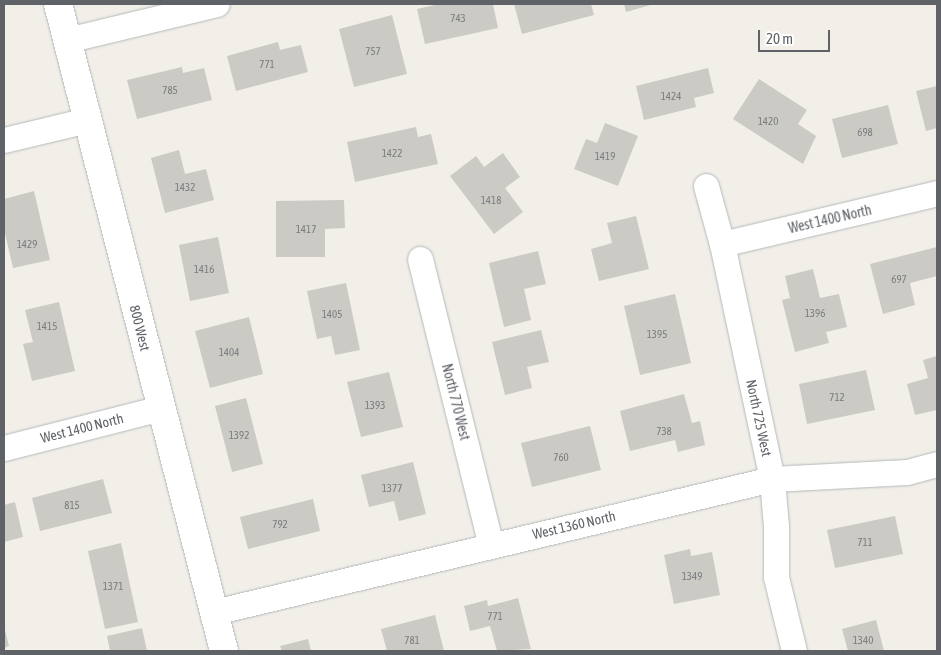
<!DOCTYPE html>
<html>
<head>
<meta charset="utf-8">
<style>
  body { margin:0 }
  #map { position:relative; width:941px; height:655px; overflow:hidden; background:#f1efe8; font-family:"Asap Condensed",sans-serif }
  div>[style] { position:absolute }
  .building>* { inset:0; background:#cccac5 }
  .roads { filter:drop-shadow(0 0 1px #b5b8bc) drop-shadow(0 0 1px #b5b8bc) }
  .street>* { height:25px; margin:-12.5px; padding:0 12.5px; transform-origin:12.5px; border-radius:12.5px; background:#fff }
  .secondary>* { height:28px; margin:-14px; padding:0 14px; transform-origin:14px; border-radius:14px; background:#fff }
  span { translate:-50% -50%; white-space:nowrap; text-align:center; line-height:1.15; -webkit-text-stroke:5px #fff; paint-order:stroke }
  .number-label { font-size:11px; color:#7a7d7f }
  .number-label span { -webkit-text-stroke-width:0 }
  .street-label { font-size:14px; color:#5f6368 }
  .frame { position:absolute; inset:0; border:5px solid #5f6368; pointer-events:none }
  .scale { position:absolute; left:758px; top:30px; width:72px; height:22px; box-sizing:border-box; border:2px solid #5f6368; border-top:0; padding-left:6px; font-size:15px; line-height:18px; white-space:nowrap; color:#5f6368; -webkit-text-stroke:4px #fff; paint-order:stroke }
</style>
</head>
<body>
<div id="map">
  <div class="building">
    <i style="clip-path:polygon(439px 4px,493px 4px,498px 28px,425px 44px,417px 9px)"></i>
    <i style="clip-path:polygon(514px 4px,591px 4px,594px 15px,522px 34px)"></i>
    <i style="clip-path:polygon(624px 4px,654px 4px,626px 12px)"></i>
    <i style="clip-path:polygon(392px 15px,407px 74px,354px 87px,339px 29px)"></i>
    <i style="clip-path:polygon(278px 42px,280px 50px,301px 45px,308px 72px,236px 91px,227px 56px)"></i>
    <i style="clip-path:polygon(182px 67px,183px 73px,204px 68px,212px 100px,137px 119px,127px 80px)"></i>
    <i style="clip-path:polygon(708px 68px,714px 93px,694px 98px,696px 107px,644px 120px,636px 86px)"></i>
    <i style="clip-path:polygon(759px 79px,807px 110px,798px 124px,816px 136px,803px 164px,733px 119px)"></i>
    <i style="clip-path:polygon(937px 86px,937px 128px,926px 131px,916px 91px)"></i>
    <i style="clip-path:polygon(888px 105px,898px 144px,842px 158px,832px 119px)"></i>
    <i style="clip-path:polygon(605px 123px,638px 136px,618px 186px,574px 169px,586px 139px,597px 143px)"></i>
    <i style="clip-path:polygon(416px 127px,418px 137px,431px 134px,438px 164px,355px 182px,347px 142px)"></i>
    <i style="clip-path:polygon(179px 150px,185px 174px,206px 169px,214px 200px,165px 213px,151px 158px)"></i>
    <i style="clip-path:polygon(503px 153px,520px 177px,505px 188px,523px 212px,494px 234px,450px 176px,476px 156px,484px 167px)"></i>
    <i style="clip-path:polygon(34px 191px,50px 260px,13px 268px,4px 229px,4px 199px)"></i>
    <i style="clip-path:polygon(344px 200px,345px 228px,325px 229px,325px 257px,276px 257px,276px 201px)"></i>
    <i style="clip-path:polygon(636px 216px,649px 269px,599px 281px,591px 249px,612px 243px,607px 223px)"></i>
    <i style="clip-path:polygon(218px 237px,229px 293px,190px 301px,179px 245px)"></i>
    <i style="clip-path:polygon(937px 247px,937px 276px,910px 283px,915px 305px,883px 314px,870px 264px)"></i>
    <i style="clip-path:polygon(538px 251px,546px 284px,524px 289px,531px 320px,504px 327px,489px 263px)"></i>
    <i style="clip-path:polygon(813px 269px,820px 298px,839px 294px,847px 327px,826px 332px,829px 343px,795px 352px,782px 300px,790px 298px,785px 276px)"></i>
    <i style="clip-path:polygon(346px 283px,360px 350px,335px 355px,331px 336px,317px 339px,307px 291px)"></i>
    <i style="clip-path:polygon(675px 294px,691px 363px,640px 375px,624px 306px)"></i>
    <i style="clip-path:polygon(59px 302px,75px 371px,32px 381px,23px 344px,33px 342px,25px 310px)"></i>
    <i style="clip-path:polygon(249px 317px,263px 374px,210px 388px,195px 331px)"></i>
    <i style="clip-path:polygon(541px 330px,549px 362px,527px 367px,532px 388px,505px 395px,492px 342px)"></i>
    <i style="clip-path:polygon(937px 356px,937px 410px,915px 415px,907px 384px,928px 378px,923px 360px)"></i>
    <i style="clip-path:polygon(866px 370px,875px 410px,807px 424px,799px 384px)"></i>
    <i style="clip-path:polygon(389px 372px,403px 427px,361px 437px,347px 382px)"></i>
    <i style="clip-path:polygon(684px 394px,692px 423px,700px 421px,705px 445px,678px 452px,675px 440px,630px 451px,620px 411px)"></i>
    <i style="clip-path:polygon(246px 398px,263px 464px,232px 472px,215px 406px)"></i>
    <i style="clip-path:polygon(590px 426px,601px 470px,532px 487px,521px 443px)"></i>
    <i style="clip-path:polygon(413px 462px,426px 514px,399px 521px,394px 501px,369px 507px,361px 475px)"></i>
    <i style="clip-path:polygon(103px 479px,112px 513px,40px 531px,32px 498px)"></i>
    <i style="clip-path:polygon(313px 499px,320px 531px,248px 549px,240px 517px)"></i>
    <i style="clip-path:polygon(15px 502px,23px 537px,4px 542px,4px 505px)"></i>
    <i style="clip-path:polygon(895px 516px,903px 554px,835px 568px,827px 530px)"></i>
    <i style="clip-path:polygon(121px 543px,138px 622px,105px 629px,88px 551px)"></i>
    <i style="clip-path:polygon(690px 549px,691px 556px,712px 552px,720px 595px,674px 604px,664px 555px)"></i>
    <i style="clip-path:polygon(518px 598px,531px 649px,497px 651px,490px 626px,470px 631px,464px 606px,487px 600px,488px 606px)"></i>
    <i style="clip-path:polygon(435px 615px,444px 651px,387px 651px,381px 629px)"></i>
    <i style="clip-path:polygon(876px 620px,884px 651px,848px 651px,842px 629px)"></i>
    <i style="clip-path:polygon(4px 626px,9px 646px,4px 648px)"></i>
    <i style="clip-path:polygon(142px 628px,147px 651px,110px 651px,107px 636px)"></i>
    <i style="clip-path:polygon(308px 639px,311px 651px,282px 651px,280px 646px)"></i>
  </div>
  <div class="roads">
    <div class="street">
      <i style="left:67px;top:40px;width:154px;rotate:-13.5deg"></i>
      <i style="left:4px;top:140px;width:85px;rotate:-13.5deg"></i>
      <i style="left:706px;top:186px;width:60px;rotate:74.6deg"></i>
      <i style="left:722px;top:244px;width:240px;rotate:78deg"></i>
      <i style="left:772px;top:479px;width:48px;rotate:85.2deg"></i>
      <i style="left:776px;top:527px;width:50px;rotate:90deg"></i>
      <i style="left:776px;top:577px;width:76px;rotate:76.3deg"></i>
      <i style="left:722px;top:244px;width:221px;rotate:-13.3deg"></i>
      <i style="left:420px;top:259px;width:295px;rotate:76.1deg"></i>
      <i style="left:4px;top:448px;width:162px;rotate:-14.3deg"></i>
      <i style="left:214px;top:612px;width:574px;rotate:-13.41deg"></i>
      <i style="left:772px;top:479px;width:135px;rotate:-3deg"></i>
      <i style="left:907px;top:472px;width:31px;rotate:-15deg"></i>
    </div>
    <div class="secondary">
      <i style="left:58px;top:4px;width:668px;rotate:75.61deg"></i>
    </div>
  </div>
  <div class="number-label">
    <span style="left:458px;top:18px">743</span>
    <span style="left:373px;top:51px">757</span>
    <span style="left:267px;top:64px">771</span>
    <span style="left:170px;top:90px">785</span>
    <span style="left:671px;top:96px">1424</span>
    <span style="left:768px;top:121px">1420</span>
    <span style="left:865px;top:132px">698</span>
    <span style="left:392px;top:153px">1422</span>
    <span style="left:605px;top:156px">1419</span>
    <span style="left:185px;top:187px">1432</span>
    <span style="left:491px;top:200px">1418</span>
    <span style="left:306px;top:229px">1417</span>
    <span style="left:27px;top:244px">1429</span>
    <span style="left:204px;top:269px">1416</span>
    <span style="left:899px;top:279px">697</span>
    <span style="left:815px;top:313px">1396</span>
    <span style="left:332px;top:314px">1405</span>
    <span style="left:47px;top:326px">1415</span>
    <span style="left:657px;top:334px">1395</span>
    <span style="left:229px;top:352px">1404</span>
    <span style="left:837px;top:397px">712</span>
    <span style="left:375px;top:405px">1393</span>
    <span style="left:664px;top:431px">738</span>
    <span style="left:239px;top:435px">1392</span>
    <span style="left:561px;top:457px">760</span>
    <span style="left:392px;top:488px">1377</span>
    <span style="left:72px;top:505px">815</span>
    <span style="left:280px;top:524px">792</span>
    <span style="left:865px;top:542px">711</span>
    <span style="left:692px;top:576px">1349</span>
    <span style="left:113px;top:586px">1371</span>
    <span style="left:495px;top:616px">771</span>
    <span style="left:412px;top:640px">781</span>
    <span style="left:863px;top:640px">1340</span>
  </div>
  <div class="street-label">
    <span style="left:830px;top:219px;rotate:-13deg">West 1400 North</span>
    <span style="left:140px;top:328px;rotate:76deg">800 West</span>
    <span style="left:456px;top:402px;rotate:76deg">North 770 West</span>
    <span style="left:759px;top:418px;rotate:78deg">North 725 West</span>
    <span style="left:82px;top:428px;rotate:-14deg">West 1400 North</span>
    <span style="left:574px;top:525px;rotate:-13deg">West 1360 North</span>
  </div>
  <div class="frame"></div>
  <div class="scale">20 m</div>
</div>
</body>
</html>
